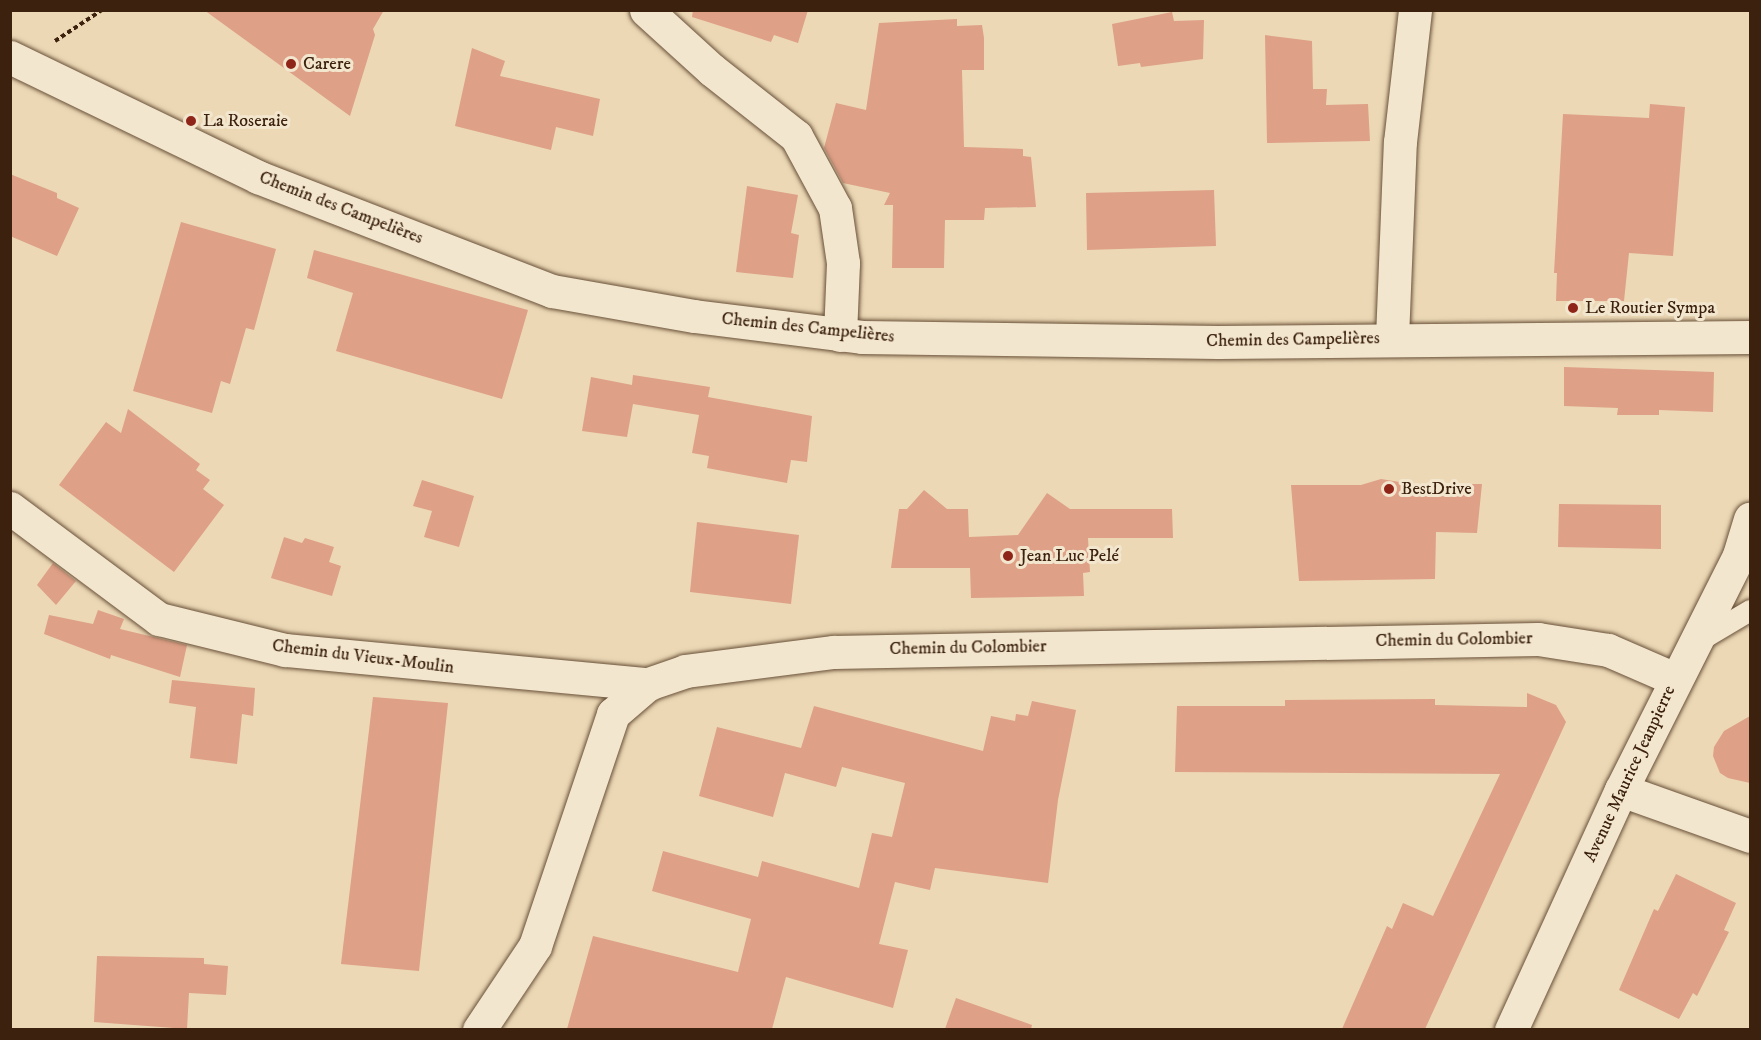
<!DOCTYPE html>
<html>
<head>
<meta charset="utf-8">
<style>
  body { margin:0 }
  #map { position:relative; width:1761px; height:1040px; overflow:hidden; background:#ecd8b5; font-family:"IM FELL DW Pica",serif }
  div>[style] { position:absolute }
  .building>* { inset:0; background:#dea087 }
  .path>* { height:4px; margin-top:-2px; transform-origin:0; background:repeating-linear-gradient(90deg,#3c220e 0 4.5px,transparent 0 7.5px) }
  .roads { filter:drop-shadow(0 0 2px #685038) drop-shadow(0 0 2px #685038) }
  .lane>* { height:21px; margin:-10.5px; padding:0 10.5px; transform-origin:10.5px; border-radius:10.5px; background:#f3e6cf }
  .street>* { height:33px; margin:-16.5px; padding:0 16.5px; transform-origin:16.5px; border-radius:16.5px; background:#f3e6cf }
  .secondary>* { height:33px; margin:-16.5px; padding:0 16.5px; transform-origin:16.5px; border-radius:16.5px; background:#f3e6cf }
  .dots>* { width:16px; height:16px; translate:-50% -50%; box-sizing:border-box; border:3px solid #f3e6cf; border-radius:50% }
  span { translate:-50% -50%; white-space:nowrap; text-align:center; line-height:1.15; -webkit-text-stroke:6px #f3e6cf; paint-order:stroke }
  .poi-label { font-size:18px; color:#3c220e }
  .left { translate:0 -50%; text-align:left }
  .street-label { font-size:18px; color:#3c220e }
  .frame { position:absolute; inset:0; border:12px solid #3c220e; pointer-events:none }
</style>
</head>
<body>
<div id="map">
  <div class="building">
    <i style="clip-path:polygon(204px 10px,384px 10px,373px 29px,375px 35px,350px 116px)"></i>
    <i style="clip-path:polygon(693px 10px,808px 10px,798px 43px,774px 35px,771px 42px,692px 17px)"></i>
    <i style="clip-path:polygon(1172px 12px,1174px 21px,1204px 20px,1203px 59px,1141px 67px,1140px 63px,1118px 66px,1112px 24px)"></i>
    <i style="clip-path:polygon(957px 19px,957px 26px,982px 25px,984px 38px,984px 70px,962px 70px,964px 147px,1023px 149px,1023px 156px,1031px 157px,1036px 207px,985px 208px,984px 220px,945px 220px,944px 268px,892px 268px,893px 205px,884px 205px,890px 193px,843px 183px,824px 148px,836px 103px,866px 110px,879px 23px)"></i>
    <i style="clip-path:polygon(1265px 35px,1312px 41px,1313px 89px,1327px 89px,1326px 105px,1368px 104px,1370px 141px,1267px 143px)"></i>
    <i style="clip-path:polygon(472px 48px,505px 61px,500px 76px,600px 99px,593px 136px,556px 127px,551px 150px,455px 126px)"></i>
    <i style="clip-path:polygon(1650px 104px,1685px 107px,1673px 256px,1629px 253px,1624px 301px,1556px 301px,1557px 273px,1554px 273px,1563px 114px,1649px 118px)"></i>
    <i style="clip-path:polygon(10px 174px,57px 193px,57px 198px,79px 208px,57px 256px,10px 236px)"></i>
    <i style="clip-path:polygon(747px 186px,798px 195px,791px 233px,799px 235px,793px 278px,736px 272px)"></i>
    <i style="clip-path:polygon(1214px 190px,1216px 246px,1087px 250px,1086px 193px)"></i>
    <i style="clip-path:polygon(181px 222px,276px 249px,254px 330px,246px 328px,230px 384px,221px 381px,212px 413px,133px 391px)"></i>
    <i style="clip-path:polygon(314px 250px,528px 310px,502px 399px,336px 351px,353px 293px,307px 278px)"></i>
    <i style="clip-path:polygon(1564px 367px,1714px 372px,1713px 412px,1659px 410px,1659px 415px,1617px 415px,1618px 408px,1564px 406px)"></i>
    <i style="clip-path:polygon(633px 375px,710px 387px,708px 397px,812px 416px,807px 462px,791px 460px,787px 483px,707px 468px,709px 456px,692px 453px,699px 415px,633px 404px,627px 437px,582px 431px,591px 377px,632px 385px)"></i>
    <i style="clip-path:polygon(128px 409px,200px 464px,196px 470px,210px 480px,203px 489px,224px 505px,174px 572px,59px 485px,106px 422px,121px 433px)"></i>
    <i style="clip-path:polygon(1381px 479px,1412px 484px,1482px 484px,1477px 533px,1436px 532px,1435px 579px,1299px 581px,1291px 485px,1361px 485px)"></i>
    <i style="clip-path:polygon(422px 480px,474px 496px,459px 547px,424px 537px,432px 511px,413px 506px)"></i>
    <i style="clip-path:polygon(924px 490px,947px 509px,968px 509px,969px 537px,1018px 535px,1047px 493px,1070px 509px,1172px 509px,1173px 538px,1088px 538px,1090px 572px,1083px 573px,1084px 596px,971px 598px,970px 568px,891px 568px,899px 509px,907px 509px)"></i>
    <i style="clip-path:polygon(1559px 504px,1661px 505px,1661px 549px,1558px 547px)"></i>
    <i style="clip-path:polygon(697px 522px,799px 535px,791px 604px,690px 592px)"></i>
    <i style="clip-path:polygon(284px 537px,302px 543px,305px 538px,334px 547px,329px 562px,341px 566px,332px 596px,271px 578px)"></i>
    <i style="clip-path:polygon(53px 563px,76px 581px,56px 605px,37px 585px)"></i>
    <i style="clip-path:polygon(98px 610px,124px 619px,120px 629px,187px 645px,180px 677px,111px 655px,110px 659px,44px 634px,49px 615px,93px 624px)"></i>
    <i style="clip-path:polygon(172px 680px,255px 688px,253px 716px,242px 714px,237px 764px,190px 758px,196px 707px,169px 703px)"></i>
    <i style="clip-path:polygon(1527px 693px,1556px 705px,1566px 722px,1425px 1029px,1342px 1029px,1387px 926px,1392px 929px,1403px 903px,1433px 916px,1500px 774px,1175px 772px,1177px 706px,1285px 706px,1285px 700px,1435px 699px,1435px 705px,1527px 707px)"></i>
    <i style="clip-path:polygon(373px 697px,448px 703px,419px 971px,341px 964px)"></i>
    <i style="clip-path:polygon(1032px 701px,1076px 710px,1058px 800px,1048px 883px,935px 868px,930px 890px,895px 882px,879px 944px,908px 950px,893px 1008px,786px 977px,772px 1029px,567px 1029px,593px 936px,738px 972px,751px 919px,652px 891px,663px 851px,758px 877px,762px 861px,859px 888px,872px 833px,892px 837px,905px 783px,842px 767px,836px 787px,785px 773px,773px 817px,699px 796px,717px 727px,801px 748px,814px 706px,983px 751px,991px 716px,1015px 721px,1016px 714px,1028px 716px)"></i>
    <i style="clip-path:polygon(1750px 716px,1750px 783px,1728px 778px,1720px 773px,1713px 756px,1714px 747px,1724px 731px)"></i>
    <i style="clip-path:polygon(1676px 874px,1736px 903px,1724px 930px,1729px 932px,1697px 996px,1693px 993px,1679px 1019px,1619px 990px,1654px 909px,1658px 911px)"></i>
    <i style="clip-path:polygon(97px 956px,204px 958px,204px 964px,228px 966px,226px 995px,189px 993px,187px 1029px,94px 1022px)"></i>
    <i style="clip-path:polygon(956px 998px,1032px 1025px,1031px 1029px,945px 1029px)"></i>
  </div>
  <div class="path">
    <i style="left:55px;top:41px;width:56px;rotate:-33.4deg"></i>
  </div>
  <div class="roads">
    <div class="lane">
      <i style="left:1696px;top:642px;width:63px;rotate:-30.7deg"></i>
    </div>
    <div class="street">
      <i style="left:646px;top:10px;width:89px;rotate:42.3deg"></i>
      <i style="left:712px;top:70px;width:107px;rotate:38.2deg"></i>
      <i style="left:796px;top:136px;width:82px;rotate:61.6deg"></i>
      <i style="left:835px;top:208px;width:56px;rotate:81.7deg"></i>
      <i style="left:843px;top:263px;width:72px;rotate:92.4deg"></i>
      <i style="left:1392px;top:338px;width:196px;rotate:-87.7deg"></i>
      <i style="left:1400px;top:142px;width:133px;rotate:-83.5deg"></i>
      <i style="left:10px;top:508px;width:186px;rotate:36.7deg"></i>
      <i style="left:159px;top:619px;width:130px;rotate:13.8deg"></i>
      <i style="left:285px;top:650px;width:365px;rotate:5.4deg"></i>
      <i style="left:1621px;top:790px;width:137px;rotate:19.6deg"></i>
      <i style="left:479px;top:1030px;width:101px;rotate:-56.3deg"></i>
      <i style="left:535px;top:946px;width:245px;rotate:-71.4deg"></i>
      <i style="left:613px;top:714px;width:46px;rotate:-40.6deg"></i>
      <i style="left:648px;top:684px;width:39px;rotate:-19deg"></i>
      <i style="left:685px;top:671px;width:149px;rotate:-7.3deg"></i>
      <i style="left:833px;top:652px;width:705px;rotate:-1.06deg"></i>
      <i style="left:1538px;top:639px;width:71px;rotate:8.9deg"></i>
      <i style="left:1608px;top:650px;width:73px;rotate:23.4deg"></i>
      <i style="left:1511px;top:1030px;width:264px;rotate:-65.4deg"></i>
      <i style="left:1621px;top:790px;width:263px;rotate:-63.3deg"></i>
      <i style="left:1739px;top:555px;width:38px;rotate:-73deg"></i>
    </div>
    <div class="secondary">
      <i style="left:10px;top:57px;width:276px;rotate:25.8deg"></i>
      <i style="left:258px;top:177px;width:315px;rotate:21.2deg"></i>
      <i style="left:552px;top:291px;width:144px;rotate:10deg"></i>
      <i style="left:694px;top:316px;width:169px;rotate:7.1deg"></i>
      <i style="left:862px;top:337px;width:356px;rotate:0.8deg"></i>
      <i style="left:1218px;top:342px;width:532px;rotate:-0.54deg"></i>
    </div>
  </div>
  <div class="dots">
    <i style="left:291px;top:64px;background:#8f2418"></i>
    <i style="left:191px;top:121px;background:#8f2418"></i>
    <i style="left:1573px;top:308px;background:#8f2418"></i>
    <i style="left:1389px;top:489px;background:#8f2418"></i>
    <i style="left:1008px;top:556px;background:#8f2418"></i>
  </div>
  <div class="poi-label">
    <span class="left" style="left:303px;top:64px">Carere</span>
    <span class="left" style="left:203px;top:121px">La Roseraie</span>
    <span class="left" style="left:1585px;top:308px">Le Routier Sympa</span>
    <span class="left" style="left:1401px;top:489px">BestDrive</span>
    <span class="left" style="left:1020px;top:556px">Jean Luc Pelé</span>
  </div>
  <div class="street-label">
    <span style="left:341px;top:208px;rotate:21deg">Chemin des Campelières</span>
    <span style="left:808px;top:328px;rotate:6deg">Chemin des Campelières</span>
    <span style="left:1293px;top:340px;rotate:-1deg">Chemin des Campelières</span>
    <span style="left:1454px;top:640px;rotate:-1deg">Chemin du Colombier</span>
    <span style="left:968px;top:648px;rotate:-1deg">Chemin du Colombier</span>
    <span style="left:363px;top:657px;rotate:7deg">Chemin du Vieux-Moulin</span>
    <span style="left:1630px;top:774px;rotate:-65deg">Avenue Maurice Jeanpierre</span>
  </div>
  <div class="frame"></div>
</div>
</body>
</html>
